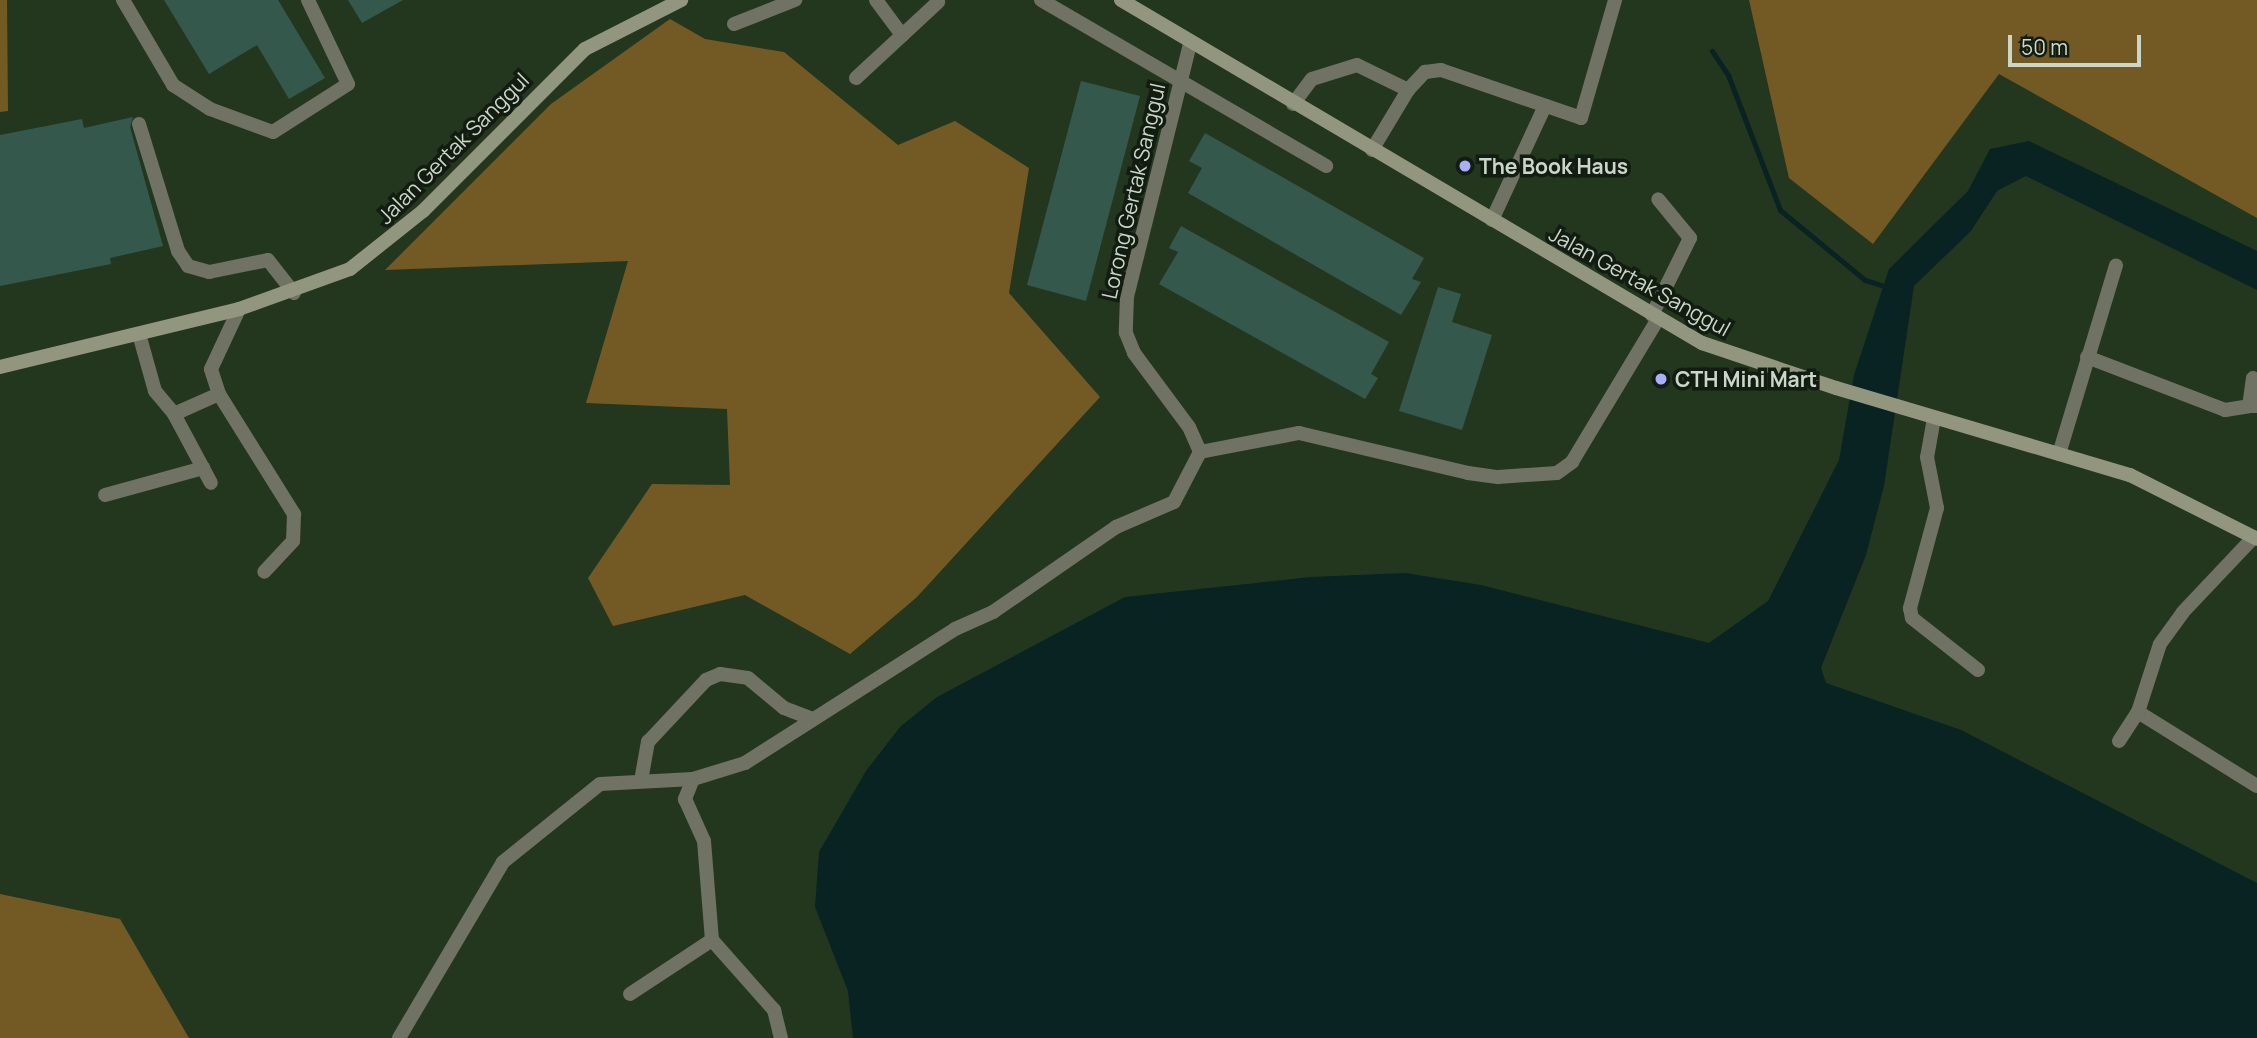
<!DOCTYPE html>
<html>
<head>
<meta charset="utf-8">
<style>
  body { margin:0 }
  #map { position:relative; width:2257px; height:1038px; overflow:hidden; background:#23371f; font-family:Manrope,sans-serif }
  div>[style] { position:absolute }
  .forest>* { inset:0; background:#735a25 }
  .water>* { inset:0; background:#092222 }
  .stream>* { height:5px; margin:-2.5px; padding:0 2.5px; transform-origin:2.5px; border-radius:2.5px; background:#092222 }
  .building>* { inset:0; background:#34594c }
  .street>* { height:14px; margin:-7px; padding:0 7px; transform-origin:7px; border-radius:7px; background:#707263 }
  .secondary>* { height:14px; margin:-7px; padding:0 7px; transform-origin:7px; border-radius:7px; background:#93967f }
  .dots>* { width:19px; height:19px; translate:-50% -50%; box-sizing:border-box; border:4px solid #131c11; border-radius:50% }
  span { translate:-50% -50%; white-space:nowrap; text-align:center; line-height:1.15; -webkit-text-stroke:7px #131c11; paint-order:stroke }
  .street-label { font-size:21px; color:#cad7c8 }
  .poi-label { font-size:21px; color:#cad7c8; font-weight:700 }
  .left { translate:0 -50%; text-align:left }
  .scale { position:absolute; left:2008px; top:35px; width:133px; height:32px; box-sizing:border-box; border:4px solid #cad7c8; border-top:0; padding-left:9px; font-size:21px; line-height:24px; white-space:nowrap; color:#cad7c8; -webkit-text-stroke:5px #131c11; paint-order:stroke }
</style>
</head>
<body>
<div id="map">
  <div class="forest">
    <i style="clip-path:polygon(0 0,7px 0,8px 111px,0 112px)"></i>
    <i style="clip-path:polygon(1749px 0,2257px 0,2257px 218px,1999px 74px,1873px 244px,1789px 178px)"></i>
    <i style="clip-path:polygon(670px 19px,705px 39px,784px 52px,898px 145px,955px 121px,1029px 168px,1009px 293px,1100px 397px,917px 597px,850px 654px,745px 595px,613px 626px,588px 578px,652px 484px,730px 485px,727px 409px,586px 403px,628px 261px,385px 270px,551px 104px)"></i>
    <i style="clip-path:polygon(0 894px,120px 919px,189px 1038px,0 1038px)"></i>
  </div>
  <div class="water">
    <i style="clip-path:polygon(2029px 141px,2257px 251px,2257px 290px,2026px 176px,1997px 191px,1971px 231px,1914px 286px,1884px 486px,1866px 555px,1821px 668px,1826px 683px,1961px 730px,2257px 883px,2257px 1038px,853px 1038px,848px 991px,815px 907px,819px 852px,866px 771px,900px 727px,937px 697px,1125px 597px,1311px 577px,1405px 573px,1481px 585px,1709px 643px,1768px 601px,1839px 460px,1854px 375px,1889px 269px,1968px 191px,1990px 149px)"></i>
  </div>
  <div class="stream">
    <i style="left:1712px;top:51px;width:29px;rotate:56deg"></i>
    <i style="left:1728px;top:75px;width:145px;rotate:68.9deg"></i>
    <i style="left:1780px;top:210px;width:110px;rotate:39.5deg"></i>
    <i style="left:1865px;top:280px;width:24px;rotate:17deg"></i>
  </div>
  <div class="building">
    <i style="clip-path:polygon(164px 0,278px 0,325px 78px,289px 99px,257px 45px,209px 74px)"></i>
    <i style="clip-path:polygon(348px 0,403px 0,362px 23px)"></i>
    <i style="clip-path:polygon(1081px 81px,1140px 96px,1086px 301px,1027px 285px)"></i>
    <i style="clip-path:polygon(133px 117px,130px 127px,163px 246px,110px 258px,111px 264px,0 286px,0 135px,82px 119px,84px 128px)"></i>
    <i style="clip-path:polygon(1205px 133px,1424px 258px,1412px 279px,1421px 282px,1401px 315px,1188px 193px,1202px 168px,1189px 161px)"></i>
    <i style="clip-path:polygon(1181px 226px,1389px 342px,1371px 374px,1378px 378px,1365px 399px,1159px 284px,1178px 252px,1169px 248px)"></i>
    <i style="clip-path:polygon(1438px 287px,1461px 294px,1452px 322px,1492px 335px,1462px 430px,1399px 411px)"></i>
  </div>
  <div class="street">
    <i style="left:123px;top:0;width:99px;rotate:59.5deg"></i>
    <i style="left:173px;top:85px;width:44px;rotate:33deg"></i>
    <i style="left:210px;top:109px;width:67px;rotate:20.1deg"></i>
    <i style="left:273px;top:132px;width:89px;rotate:-32.6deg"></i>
    <i style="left:348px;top:84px;width:93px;rotate:-115.5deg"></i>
    <i style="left:876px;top:0;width:44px;rotate:53.4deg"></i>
    <i style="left:1041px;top:0;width:330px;rotate:30.2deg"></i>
    <i style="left:734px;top:24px;width:66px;rotate:-21.5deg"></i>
    <i style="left:1190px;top:44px;width:260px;rotate:104deg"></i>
    <i style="left:1127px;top:296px;width:37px;rotate:92deg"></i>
    <i style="left:1126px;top:333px;width:22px;rotate:68deg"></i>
    <i style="left:1134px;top:353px;width:92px;rotate:53.4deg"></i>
    <i style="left:1189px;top:427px;width:27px;rotate:66deg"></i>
    <i style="left:856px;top:78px;width:112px;rotate:-42.8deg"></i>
    <i style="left:1293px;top:104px;width:31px;rotate:-53deg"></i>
    <i style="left:1312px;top:79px;width:47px;rotate:-17.3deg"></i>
    <i style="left:1357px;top:65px;width:57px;rotate:26.1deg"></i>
    <i style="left:1408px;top:90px;width:25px;rotate:-47deg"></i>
    <i style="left:1425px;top:72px;width:16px;rotate:-7deg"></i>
    <i style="left:1441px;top:70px;width:148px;rotate:18.9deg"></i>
    <i style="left:1581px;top:118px;width:123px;rotate:-73.9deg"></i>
    <i style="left:139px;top:124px;width:133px;rotate:72.9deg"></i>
    <i style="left:178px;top:251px;width:18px;rotate:56deg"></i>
    <i style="left:188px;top:266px;width:22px;rotate:16deg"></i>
    <i style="left:209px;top:272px;width:60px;rotate:-11.5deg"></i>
    <i style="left:268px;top:260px;width:42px;rotate:51.8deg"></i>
    <i style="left:1372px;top:150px;width:70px;rotate:-59deg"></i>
    <i style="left:1492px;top:220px;width:126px;rotate:-65.1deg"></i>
    <i style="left:1652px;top:315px;width:86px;rotate:-63.7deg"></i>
    <i style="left:1690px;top:238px;width:50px;rotate:-129.4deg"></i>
    <i style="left:139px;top:334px;width:59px;rotate:74.3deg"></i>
    <i style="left:155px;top:391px;width:30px;rotate:50deg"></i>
    <i style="left:174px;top:414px;width:78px;rotate:61.8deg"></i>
    <i style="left:2087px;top:357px;width:148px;rotate:21deg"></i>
    <i style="left:2225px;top:410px;width:24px;rotate:-9deg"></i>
    <i style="left:2253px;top:378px;width:28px;rotate:98deg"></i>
    <i style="left:2249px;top:406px;width:8px"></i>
    <i style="left:219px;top:394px;width:142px;rotate:58deg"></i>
    <i style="left:294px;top:514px;width:27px;rotate:92deg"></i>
    <i style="left:293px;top:541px;width:42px;rotate:133.1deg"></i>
    <i style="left:174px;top:414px;width:49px;rotate:-24deg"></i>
    <i style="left:219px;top:394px;width:26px;rotate:-108deg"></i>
    <i style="left:211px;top:369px;width:66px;rotate:-65deg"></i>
    <i style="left:1934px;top:418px;width:40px;rotate:100deg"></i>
    <i style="left:1927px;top:457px;width:52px;rotate:78.9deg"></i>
    <i style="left:1937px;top:508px;width:104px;rotate:105.1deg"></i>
    <i style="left:1910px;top:608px;width:10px;rotate:79deg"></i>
    <i style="left:1912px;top:618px;width:84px;rotate:38.2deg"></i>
    <i style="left:1200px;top:452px;width:101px;rotate:-10.9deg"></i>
    <i style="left:1299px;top:433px;width:174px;rotate:13.3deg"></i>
    <i style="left:1468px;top:473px;width:30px;rotate:8deg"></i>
    <i style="left:1498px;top:477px;width:59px;rotate:-3.9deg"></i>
    <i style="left:1557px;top:473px;width:19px;rotate:-36deg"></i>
    <i style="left:1572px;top:462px;width:167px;rotate:-59deg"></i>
    <i style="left:2059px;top:454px;width:197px;rotate:-73.2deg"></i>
    <i style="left:105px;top:495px;width:102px;rotate:-15.4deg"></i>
    <i style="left:2138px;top:712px;width:140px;rotate:31.9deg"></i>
    <i style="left:2119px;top:741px;width:35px;rotate:-57deg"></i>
    <i style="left:2138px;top:712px;width:71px;rotate:-72.1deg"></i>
    <i style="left:2160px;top:644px;width:39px;rotate:-54deg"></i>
    <i style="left:2183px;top:612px;width:103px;rotate:-46.6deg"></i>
    <i style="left:693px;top:779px;width:22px;rotate:112deg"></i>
    <i style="left:685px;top:799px;width:46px;rotate:65.7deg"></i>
    <i style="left:704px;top:841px;width:99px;rotate:85.4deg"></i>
    <i style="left:712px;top:940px;width:94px;rotate:48.5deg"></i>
    <i style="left:774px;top:1010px;width:29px;rotate:76deg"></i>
    <i style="left:641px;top:781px;width:40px;rotate:-80deg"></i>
    <i style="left:648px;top:742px;width:85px;rotate:-46.9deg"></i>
    <i style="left:706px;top:680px;width:15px;rotate:-23deg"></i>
    <i style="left:720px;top:674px;width:28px;rotate:8deg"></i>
    <i style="left:748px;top:678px;width:47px;rotate:39.8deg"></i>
    <i style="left:784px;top:708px;width:31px;rotate:21deg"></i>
    <i style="left:630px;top:994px;width:98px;rotate:-33.4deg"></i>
    <i style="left:399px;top:1038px;width:204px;rotate:-59.4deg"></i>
    <i style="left:503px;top:862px;width:124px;rotate:-38.8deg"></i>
    <i style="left:600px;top:784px;width:93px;rotate:-3.1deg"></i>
    <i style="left:693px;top:779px;width:54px;rotate:-17.1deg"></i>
    <i style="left:745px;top:763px;width:249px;rotate:-32.5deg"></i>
    <i style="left:955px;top:629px;width:42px;rotate:-24.1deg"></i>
    <i style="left:993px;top:612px;width:150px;rotate:-34.6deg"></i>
    <i style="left:1116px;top:527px;width:63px;rotate:-23.3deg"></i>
    <i style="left:1174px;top:502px;width:56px;rotate:-62.5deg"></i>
  </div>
  <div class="secondary">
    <i style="left:1121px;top:0;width:675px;rotate:30.56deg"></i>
    <i style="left:1702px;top:343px;width:141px;rotate:18.6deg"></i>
    <i style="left:1836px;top:388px;width:307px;rotate:16.5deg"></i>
    <i style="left:2130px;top:475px;width:142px;rotate:26.7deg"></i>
    <i style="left:0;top:367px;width:246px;rotate:-13.6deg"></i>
    <i style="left:239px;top:309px;width:118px;rotate:-19.8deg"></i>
    <i style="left:350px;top:269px;width:93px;rotate:-38.5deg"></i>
    <i style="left:423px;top:211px;width:229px;rotate:-45deg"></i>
    <i style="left:585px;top:49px;width:108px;rotate:-27deg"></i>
  </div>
  <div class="dots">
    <i style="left:1465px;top:166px;background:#abaffb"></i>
    <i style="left:1661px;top:379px;background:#abaffb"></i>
  </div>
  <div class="street-label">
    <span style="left:453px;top:148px;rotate:-45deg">Jalan Gertak Sanggul</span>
    <span style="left:1133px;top:191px;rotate:-77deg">Lorong Gertak Sanggul</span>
    <span style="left:1640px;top:281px;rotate:29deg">Jalan Gertak Sanggul</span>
  </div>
  <div class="poi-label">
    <span class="left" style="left:1479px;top:166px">The Book Haus</span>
    <span class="left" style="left:1675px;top:379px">CTH Mini Mart</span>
  </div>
  <div class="scale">50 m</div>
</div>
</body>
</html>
